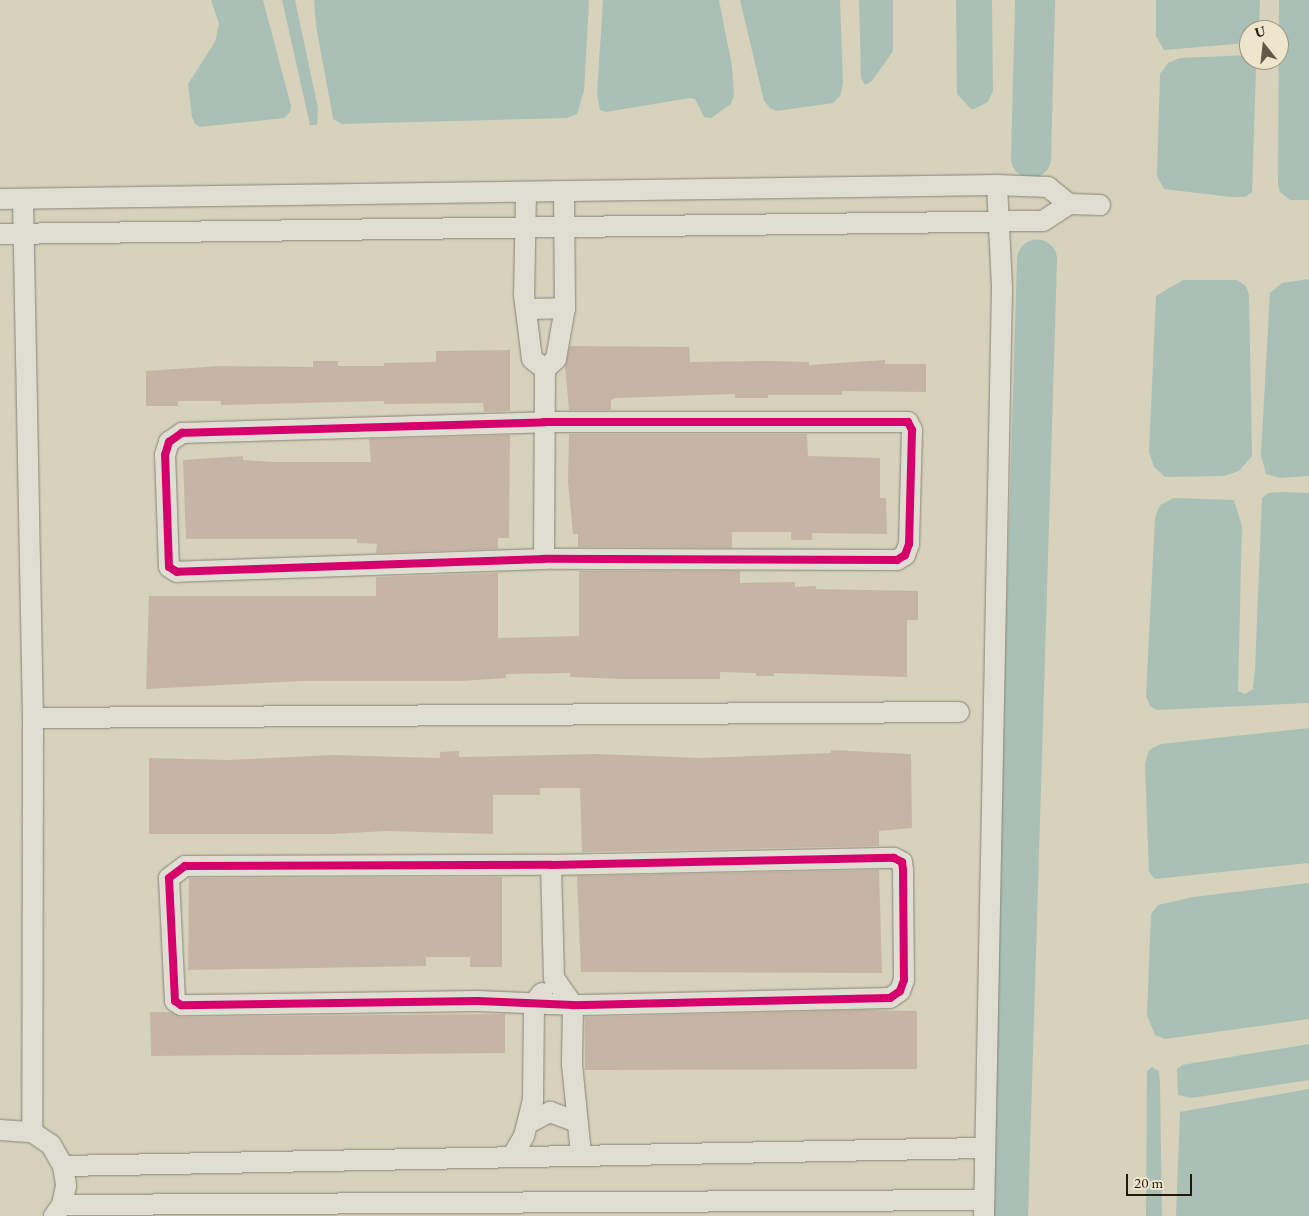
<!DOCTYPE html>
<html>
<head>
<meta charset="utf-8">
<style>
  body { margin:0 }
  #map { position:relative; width:1309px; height:1216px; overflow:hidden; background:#d7d2bc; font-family:"EB Garamond",serif }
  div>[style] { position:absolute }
  .water>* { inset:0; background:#aac0b6 }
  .river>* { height:40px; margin:-20px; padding:0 20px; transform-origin:20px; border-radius:20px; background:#aac0b6 }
  .building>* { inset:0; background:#c6b5a5 }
  .roads { filter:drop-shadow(0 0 1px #898477) drop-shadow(0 0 1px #898477) }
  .minor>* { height:20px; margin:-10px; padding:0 10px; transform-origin:10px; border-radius:10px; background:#e0ded3 }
  .cycleway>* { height:8px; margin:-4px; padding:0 4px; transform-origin:4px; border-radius:4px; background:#d6006c }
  span { translate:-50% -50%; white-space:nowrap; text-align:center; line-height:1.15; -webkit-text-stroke:4.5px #ede6cc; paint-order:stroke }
  .north { position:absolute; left:1239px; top:20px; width:50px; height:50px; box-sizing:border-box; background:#ede6cc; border:1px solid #9d947f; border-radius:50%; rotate:344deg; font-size:14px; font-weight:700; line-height:20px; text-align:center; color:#25180b }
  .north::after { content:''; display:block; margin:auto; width:18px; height:22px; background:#635949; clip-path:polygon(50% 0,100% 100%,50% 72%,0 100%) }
  .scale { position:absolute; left:1126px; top:1174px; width:66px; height:22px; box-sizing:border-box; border:2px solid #25180b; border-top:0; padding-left:6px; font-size:15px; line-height:18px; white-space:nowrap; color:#25180b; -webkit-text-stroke:4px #ede6cc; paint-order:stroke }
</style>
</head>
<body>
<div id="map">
  <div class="water">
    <i style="clip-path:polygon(211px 0,263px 0,291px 106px,290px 112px,284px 118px,200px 127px,195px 124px,192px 117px,188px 84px,215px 42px,219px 24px)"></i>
    <i style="clip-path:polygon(282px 0,295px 0,318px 108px,317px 125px,310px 125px)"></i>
    <i style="clip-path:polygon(314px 0,589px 0,584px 91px,577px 114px,567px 118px,342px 124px,333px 119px,331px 107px,316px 26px)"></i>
    <i style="clip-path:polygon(603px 0,719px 0,732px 66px,734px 96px,731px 104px,711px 118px,704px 117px,695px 99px,690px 98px,606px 112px,600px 110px,597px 94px)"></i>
    <i style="clip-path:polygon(740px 0,840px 0,843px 84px,840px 96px,833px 103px,777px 111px,770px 108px,764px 101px)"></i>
    <i style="clip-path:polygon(859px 0,893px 0,893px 51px,872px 81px,865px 85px,861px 78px)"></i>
    <i style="clip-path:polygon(956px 0,992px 0,993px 91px,988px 102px,972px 110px,957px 94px)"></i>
    <i style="clip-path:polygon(1156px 0,1260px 0,1259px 29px,1249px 30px,1247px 43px,1164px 50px,1156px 36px)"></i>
    <i style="clip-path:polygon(1279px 0,1309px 0,1309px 200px,1290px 200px,1280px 192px,1278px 184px)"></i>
    <i style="clip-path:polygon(1248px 55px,1256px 69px,1252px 192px,1245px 197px,1231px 197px,1164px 189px,1157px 176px,1160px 74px,1168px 63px,1180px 58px)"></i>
    <i style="clip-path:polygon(1309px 279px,1309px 476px,1280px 478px,1266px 474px,1261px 455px,1270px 293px,1282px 283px)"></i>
    <i style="clip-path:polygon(1183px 280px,1237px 280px,1246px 286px,1249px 295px,1252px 456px,1239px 471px,1224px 476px,1165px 477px,1154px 467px,1149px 452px,1156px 296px)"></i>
    <i style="clip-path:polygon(1282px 492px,1309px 493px,1309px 703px,1157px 710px,1150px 706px,1146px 696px,1155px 518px,1160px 505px,1174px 498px,1234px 500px,1242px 526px,1238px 691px,1245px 694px,1253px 689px,1255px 669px,1262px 498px,1268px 493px)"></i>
    <i style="clip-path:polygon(1309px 728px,1309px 863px,1155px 879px,1149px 872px,1145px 764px,1149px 750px,1161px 744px)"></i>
    <i style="clip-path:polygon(1309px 883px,1309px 1019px,1165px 1039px,1155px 1035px,1147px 1015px,1151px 914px,1158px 905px,1193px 897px)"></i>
    <i style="clip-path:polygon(1309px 1044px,1309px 1080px,1191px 1098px,1178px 1095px,1177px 1069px,1182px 1065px)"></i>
    <i style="clip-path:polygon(1152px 1067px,1159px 1071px,1160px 1083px,1162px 1216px,1146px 1216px,1147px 1071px)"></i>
    <i style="clip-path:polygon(1309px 1089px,1309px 1216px,1176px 1216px,1180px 1112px)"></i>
  </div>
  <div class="river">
    <i style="left:1031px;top:158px;width:158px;rotate:-88.5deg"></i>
    <i style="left:1008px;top:1216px;width:957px;rotate:-88.26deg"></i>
  </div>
  <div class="building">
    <i style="clip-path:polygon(570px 346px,689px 347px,690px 362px,768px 361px,809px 362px,809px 365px,885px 360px,885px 364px,926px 364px,926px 392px,842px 391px,842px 395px,768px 395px,768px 398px,735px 398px,735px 394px,616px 398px,611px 400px,611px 410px,569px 410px,565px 366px)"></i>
    <i style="clip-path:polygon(510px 350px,510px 411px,484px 412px,483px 403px,384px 404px,384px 401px,221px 405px,221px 401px,178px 401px,178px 406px,146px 406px,146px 371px,221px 366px,313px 367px,313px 361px,338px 361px,338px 366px,384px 366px,384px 363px,436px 362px,436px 351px)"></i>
    <i style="clip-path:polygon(569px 434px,807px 434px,808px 456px,880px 458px,880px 498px,886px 498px,887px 534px,812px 533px,812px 540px,791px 540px,791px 532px,732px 532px,732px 548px,578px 547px,578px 534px,573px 534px,568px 482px)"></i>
    <i style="clip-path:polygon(510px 435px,509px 538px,498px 538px,498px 549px,376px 553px,377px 544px,357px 543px,357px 539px,186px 539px,183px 460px,243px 456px,243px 460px,272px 462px,371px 462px,369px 439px)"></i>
    <i style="clip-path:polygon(579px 571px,740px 571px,740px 583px,795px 582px,795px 587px,816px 586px,816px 589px,918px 591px,918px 620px,907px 620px,907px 677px,774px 673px,774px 676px,756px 676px,756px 673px,720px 672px,720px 679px,624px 679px,570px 677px,570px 673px,506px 674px,506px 678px,461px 681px,301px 681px,146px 689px,149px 596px,376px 596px,376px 577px,498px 573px,498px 638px,579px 636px)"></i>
    <i style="clip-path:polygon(831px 750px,911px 754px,912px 828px,879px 831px,879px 846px,582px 852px,580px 788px,540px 788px,540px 795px,493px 795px,493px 834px,386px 831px,332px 834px,149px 834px,149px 758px,228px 760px,333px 755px,440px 758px,440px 752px,459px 751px,459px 757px,597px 754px,701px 758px,831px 753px)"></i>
    <i style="clip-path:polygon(879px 870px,882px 973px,581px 972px,577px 876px)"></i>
    <i style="clip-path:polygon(502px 877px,502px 967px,470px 967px,470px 957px,426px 957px,426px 966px,188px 970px,189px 878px)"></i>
    <i style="clip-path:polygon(862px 1010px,917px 1011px,917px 1069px,585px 1070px,585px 1017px)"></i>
    <i style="clip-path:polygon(150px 1012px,170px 1012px,181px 1017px,505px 1014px,505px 1053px,151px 1056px)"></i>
  </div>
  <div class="roads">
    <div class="minor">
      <i style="left:526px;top:194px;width:101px;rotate:91.1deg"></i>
      <i style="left:524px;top:295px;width:64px;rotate:82.9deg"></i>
      <i style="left:532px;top:359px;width:16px;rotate:38deg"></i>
      <i style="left:0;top:199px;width:997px;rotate:-0.8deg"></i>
      <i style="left:997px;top:185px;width:51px;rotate:2.2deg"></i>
      <i style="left:1048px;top:187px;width:27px;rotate:39deg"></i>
      <i style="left:23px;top:199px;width:519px;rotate:88.9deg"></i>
      <i style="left:33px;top:718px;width:414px;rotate:90.1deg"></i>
      <i style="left:0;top:234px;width:1043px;rotate:-0.71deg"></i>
      <i style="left:1043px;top:221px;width:31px;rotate:-33deg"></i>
      <i style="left:1069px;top:204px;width:31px;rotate:2deg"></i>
      <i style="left:526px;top:309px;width:39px;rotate:-1deg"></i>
      <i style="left:544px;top:422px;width:364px"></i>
      <i style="left:908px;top:422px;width:9px;rotate:63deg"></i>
      <i style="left:912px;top:430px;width:114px;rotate:91.5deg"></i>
      <i style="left:909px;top:544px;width:12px;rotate:110deg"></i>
      <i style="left:905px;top:555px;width:9px;rotate:148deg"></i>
      <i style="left:897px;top:560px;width:353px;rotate:-179.8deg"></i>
      <i style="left:544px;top:559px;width:367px;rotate:178deg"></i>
      <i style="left:177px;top:572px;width:9px;rotate:-148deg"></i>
      <i style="left:169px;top:567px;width:112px;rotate:-92deg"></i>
      <i style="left:165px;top:455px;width:14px;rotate:-73deg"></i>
      <i style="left:169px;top:442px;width:16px;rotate:-35deg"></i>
      <i style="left:182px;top:433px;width:362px;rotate:-1.7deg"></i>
      <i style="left:544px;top:559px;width:190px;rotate:-89.7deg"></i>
      <i style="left:545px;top:369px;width:15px;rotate:-42deg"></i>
      <i style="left:556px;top:359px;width:52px;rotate:-80deg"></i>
      <i style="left:565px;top:308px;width:115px;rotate:-90.5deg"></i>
      <i style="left:33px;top:718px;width:926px;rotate:-0.37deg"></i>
      <i style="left:894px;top:858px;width:9px;rotate:27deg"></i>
      <i style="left:902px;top:862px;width:8px;rotate:83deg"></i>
      <i style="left:903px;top:870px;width:110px;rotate:89.5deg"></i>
      <i style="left:904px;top:980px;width:12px;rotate:110deg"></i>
      <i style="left:900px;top:991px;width:12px;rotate:145deg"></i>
      <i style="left:890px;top:998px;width:317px;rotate:178.7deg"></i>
      <i style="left:573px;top:1005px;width:95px;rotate:-177.6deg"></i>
      <i style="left:478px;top:1001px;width:297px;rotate:179.2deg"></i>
      <i style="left:181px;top:1005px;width:7px;rotate:-146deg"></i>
      <i style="left:175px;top:1001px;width:123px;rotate:-92.8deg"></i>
      <i style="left:169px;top:878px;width:20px;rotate:-37deg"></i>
      <i style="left:185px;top:866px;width:366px;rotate:-0.2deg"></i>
      <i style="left:551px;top:865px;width:343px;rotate:-1.2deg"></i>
      <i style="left:551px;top:865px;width:113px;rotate:88.5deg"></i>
      <i style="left:554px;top:978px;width:33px;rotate:55deg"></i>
      <i style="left:573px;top:1005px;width:59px;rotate:91deg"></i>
      <i style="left:572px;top:1064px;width:90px;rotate:84.3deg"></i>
      <i style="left:529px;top:1123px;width:24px;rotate:-28deg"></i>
      <i style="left:550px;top:1112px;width:27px;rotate:20deg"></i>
      <i style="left:0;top:1130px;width:32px;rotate:4deg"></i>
      <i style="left:32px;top:1132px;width:23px;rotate:34deg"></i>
      <i style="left:51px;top:1145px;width:24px;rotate:60deg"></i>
      <i style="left:63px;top:1166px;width:20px;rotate:81deg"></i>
      <i style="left:66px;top:1186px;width:19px;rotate:102deg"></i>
      <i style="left:62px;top:1205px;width:14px;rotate:126deg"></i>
      <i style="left:513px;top:1155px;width:22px;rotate:-60deg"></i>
      <i style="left:524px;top:1136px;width:36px;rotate:-76deg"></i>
      <i style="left:533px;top:1101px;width:98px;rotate:-89.4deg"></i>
      <i style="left:534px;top:1003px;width:13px;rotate:-51deg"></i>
      <i style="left:63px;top:1166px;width:920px;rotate:-1.12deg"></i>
      <i style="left:62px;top:1205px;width:922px;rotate:-0.31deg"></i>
      <i style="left:984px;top:1216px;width:929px;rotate:-88.89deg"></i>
      <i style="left:1002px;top:287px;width:102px;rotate:-92.8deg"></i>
    </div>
  </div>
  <div class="cycleway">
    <i style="left:544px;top:422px;width:364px"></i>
    <i style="left:908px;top:422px;width:9px;rotate:63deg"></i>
    <i style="left:912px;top:430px;width:114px;rotate:91.5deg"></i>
    <i style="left:909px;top:544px;width:12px;rotate:110deg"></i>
    <i style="left:905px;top:555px;width:9px;rotate:148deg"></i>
    <i style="left:897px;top:560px;width:353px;rotate:-179.8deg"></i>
    <i style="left:544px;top:559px;width:367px;rotate:178deg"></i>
    <i style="left:177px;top:572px;width:9px;rotate:-148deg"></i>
    <i style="left:169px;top:567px;width:112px;rotate:-92deg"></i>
    <i style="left:165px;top:455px;width:14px;rotate:-73deg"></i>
    <i style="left:169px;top:442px;width:16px;rotate:-35deg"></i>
    <i style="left:182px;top:433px;width:362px;rotate:-1.7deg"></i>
    <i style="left:894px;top:858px;width:9px;rotate:27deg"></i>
    <i style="left:902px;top:862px;width:8px;rotate:83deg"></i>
    <i style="left:903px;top:870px;width:110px;rotate:89.5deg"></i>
    <i style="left:904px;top:980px;width:12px;rotate:110deg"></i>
    <i style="left:900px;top:991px;width:12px;rotate:145deg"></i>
    <i style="left:890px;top:998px;width:317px;rotate:178.7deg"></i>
    <i style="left:573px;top:1005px;width:95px;rotate:-177.6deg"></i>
    <i style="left:478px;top:1001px;width:297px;rotate:179.2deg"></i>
    <i style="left:181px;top:1005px;width:7px;rotate:-146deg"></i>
    <i style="left:175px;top:1001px;width:123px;rotate:-92.8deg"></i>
    <i style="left:169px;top:878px;width:20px;rotate:-37deg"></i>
    <i style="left:185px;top:866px;width:366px;rotate:-0.2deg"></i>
    <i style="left:551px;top:865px;width:343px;rotate:-1.2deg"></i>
  </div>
  <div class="north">U</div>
  <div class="scale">20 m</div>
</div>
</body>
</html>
